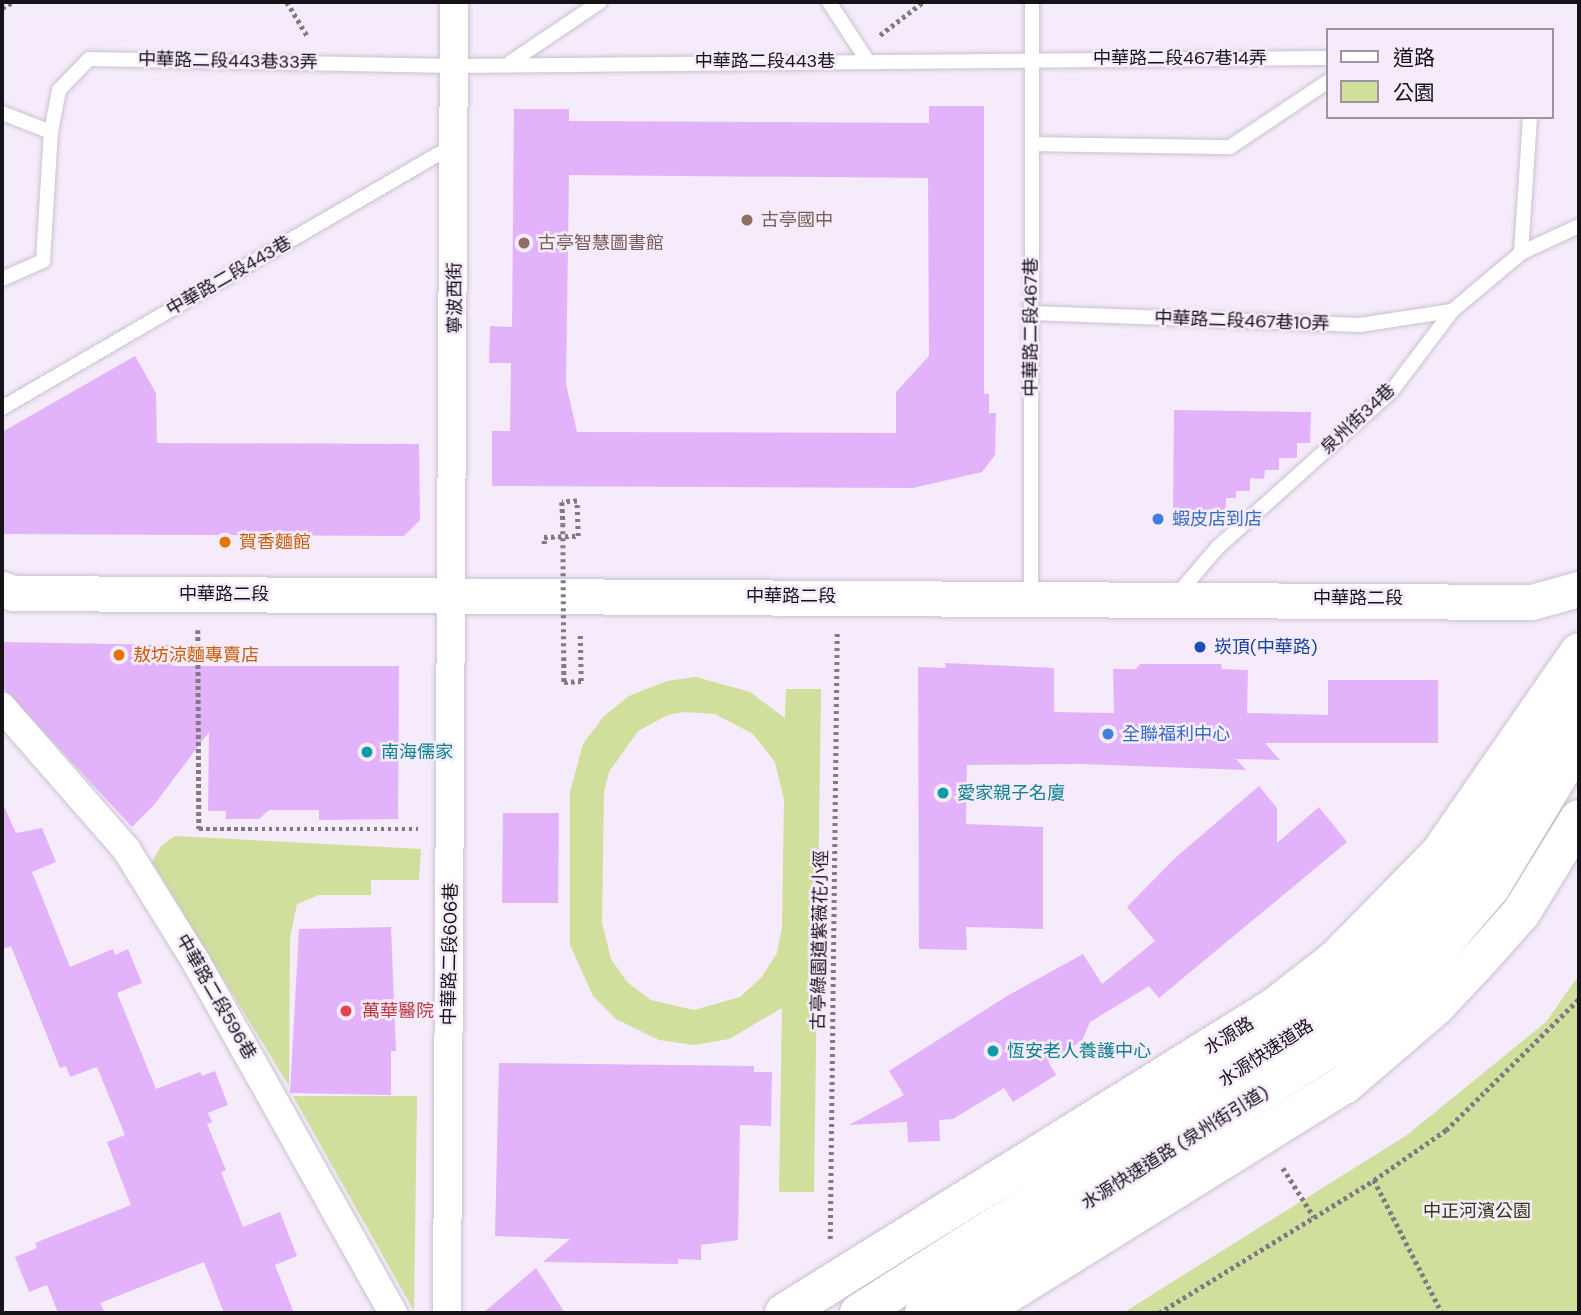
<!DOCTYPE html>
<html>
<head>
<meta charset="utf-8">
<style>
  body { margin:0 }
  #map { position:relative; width:1581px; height:1315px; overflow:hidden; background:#f5ebfb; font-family:"DM Sans","Noto Sans TC",sans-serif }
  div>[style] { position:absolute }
  .green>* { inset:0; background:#d0df9c }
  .building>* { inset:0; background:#e2b3fa }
  .path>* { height:4.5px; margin-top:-2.25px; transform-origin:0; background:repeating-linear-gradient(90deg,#817a85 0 3.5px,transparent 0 7px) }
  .roads { filter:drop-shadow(0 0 2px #cbc1d0) drop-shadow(0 0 2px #cbc1d0) }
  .service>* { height:14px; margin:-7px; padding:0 7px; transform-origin:7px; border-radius:7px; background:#fff }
  .minor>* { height:28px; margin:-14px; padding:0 14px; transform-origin:14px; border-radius:14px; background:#fff }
  .tertiary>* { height:35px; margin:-17.5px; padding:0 17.5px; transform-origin:17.5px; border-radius:17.5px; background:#fff }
  .secondary>* { height:38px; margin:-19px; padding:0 19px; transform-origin:19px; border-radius:19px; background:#fff }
  .trunk>* { height:38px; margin:-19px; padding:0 19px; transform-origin:19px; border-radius:19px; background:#fff }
  .path-bridge>* { height:4.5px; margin-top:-2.25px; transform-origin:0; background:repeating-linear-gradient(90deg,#817a85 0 3.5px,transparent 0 7px) }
  .dots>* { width:19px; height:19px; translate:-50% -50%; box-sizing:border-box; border:4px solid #f5ebfb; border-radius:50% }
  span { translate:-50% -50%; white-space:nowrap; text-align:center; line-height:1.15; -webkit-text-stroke:5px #f5ebfb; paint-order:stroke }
  .street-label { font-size:18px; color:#161318 }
  .education-label { font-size:18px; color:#785e54 }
  .left { translate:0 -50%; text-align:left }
  .shop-label { font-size:18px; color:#366cbe }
  .food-label { font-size:18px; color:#c56008 }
  .transit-label { font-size:18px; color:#164399 }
  .culture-label { font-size:18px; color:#0d838f }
  .health-label { font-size:18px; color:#be3a42 }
  .park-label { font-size:18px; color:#323815 }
  .frame { position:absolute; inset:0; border:4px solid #161318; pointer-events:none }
  .legend { position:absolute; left:1326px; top:28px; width:228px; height:91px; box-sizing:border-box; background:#f5ebfb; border:2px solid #9c95a0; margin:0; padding:9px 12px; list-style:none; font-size:21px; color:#161318 }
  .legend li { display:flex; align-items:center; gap:14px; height:35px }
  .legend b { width:35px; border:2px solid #9c95a0 }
</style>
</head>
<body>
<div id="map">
  <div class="green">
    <i style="clip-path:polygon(evenodd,696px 677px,750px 692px,785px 718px,786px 689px,821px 689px,814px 1192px,779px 1192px,782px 1008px,729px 1039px,694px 1045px,659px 1040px,616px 1019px,593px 996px,570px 945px,570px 792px,583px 744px,604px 716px,629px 696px,667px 681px,696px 677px,684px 712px,715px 714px,753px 734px,775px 762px,784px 800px,782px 927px,777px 953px,761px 978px,740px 997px,694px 1010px,651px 1000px,627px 982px,611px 959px,602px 923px,604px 791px,609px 772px,638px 731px,668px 715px,684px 712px)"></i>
    <i style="clip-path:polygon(175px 836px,421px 849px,419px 880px,371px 880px,371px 895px,319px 895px,297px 904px,290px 938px,289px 1086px,152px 862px,161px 846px)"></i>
    <i style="clip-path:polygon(1579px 975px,1579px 1313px,1123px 1313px,1407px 1135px,1546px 1022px)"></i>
    <i style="clip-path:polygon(293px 1096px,417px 1096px,414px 1311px)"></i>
  </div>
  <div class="building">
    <i style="clip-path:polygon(evenodd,929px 106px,984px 106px,984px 394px,989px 394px,989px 413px,996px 413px,995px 455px,982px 472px,913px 488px,492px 486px,492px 431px,510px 431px,511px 363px,489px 363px,490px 326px,512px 327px,514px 109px,569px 109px,569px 121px,929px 123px,929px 106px,569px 175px,928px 178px,929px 356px,896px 392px,896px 433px,577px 432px,566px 384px,569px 175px)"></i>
    <i style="clip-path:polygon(135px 356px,156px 393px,157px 443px,419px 444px,420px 520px,404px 536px,2px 534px,2px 432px)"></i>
    <i style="clip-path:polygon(1174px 410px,1311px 412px,1310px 443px,1297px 443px,1297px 458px,1279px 458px,1279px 470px,1265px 470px,1264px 479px,1250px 478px,1250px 491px,1236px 491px,1236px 498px,1226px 498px,1226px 511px,1173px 511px)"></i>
    <i style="clip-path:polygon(2px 642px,173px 645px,173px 666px,399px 666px,398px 819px,319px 820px,319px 810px,269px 810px,259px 819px,226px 819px,226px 811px,208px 811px,209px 732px,154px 805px,132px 827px,2px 687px)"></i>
    <i style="clip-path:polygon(945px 663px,1054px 668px,1054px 712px,1114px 713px,1113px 669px,1136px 669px,1140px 664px,1221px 664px,1222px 669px,1248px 670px,1247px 713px,1328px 715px,1328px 680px,1438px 680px,1438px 743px,1265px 743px,1280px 760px,1236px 759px,1246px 770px,1081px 764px,967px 765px,966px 824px,1043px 827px,1043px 929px,966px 927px,967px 950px,919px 949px,918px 667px,946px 668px)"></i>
    <i style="clip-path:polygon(1259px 786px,1277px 808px,1277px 843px,1319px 807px,1347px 842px,1159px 998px,1149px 986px,1090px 1022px,1082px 1041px,1048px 1061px,1056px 1075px,1013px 1102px,1004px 1088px,953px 1119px,939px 1120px,940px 1141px,908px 1142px,907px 1122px,849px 1125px,904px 1095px,889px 1071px,1007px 996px,1083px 954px,1102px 984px,1155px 941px,1127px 907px,1174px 859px)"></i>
    <i style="clip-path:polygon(2px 802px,16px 833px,42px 828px,56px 862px,32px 872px,70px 967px,113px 949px,115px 955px,128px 949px,142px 983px,117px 993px,156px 1089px,200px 1072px,202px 1076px,215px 1071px,228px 1105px,208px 1113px,212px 1122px,207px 1124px,226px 1170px,221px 1172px,243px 1227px,280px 1212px,297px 1256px,275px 1265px,294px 1313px,224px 1313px,204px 1262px,100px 1303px,105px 1313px,58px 1313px,47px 1285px,29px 1292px,15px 1257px,37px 1248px,35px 1243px,131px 1205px,107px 1142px,125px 1135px,97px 1067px,70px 1077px,66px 1066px,60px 1068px,11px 946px,2px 949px)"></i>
    <i style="clip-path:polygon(503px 813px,559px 813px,558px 903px,502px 903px)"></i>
    <i style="clip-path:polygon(391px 927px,396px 1051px,391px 1051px,391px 1095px,290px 1093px,299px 929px)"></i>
    <i style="clip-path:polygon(499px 1063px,754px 1066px,754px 1072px,772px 1072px,771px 1126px,740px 1125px,738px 1240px,701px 1245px,701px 1260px,678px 1259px,678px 1264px,543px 1262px,570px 1239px,495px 1236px)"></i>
    <i style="clip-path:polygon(536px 1268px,565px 1313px,483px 1313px)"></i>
  </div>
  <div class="path">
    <i style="left:287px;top:2px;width:41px;rotate:59deg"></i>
    <i style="left:2px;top:8px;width:13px;rotate:-29deg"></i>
    <i style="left:880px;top:35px;width:54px;rotate:-37.5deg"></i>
    <i style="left:544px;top:544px;width:7px;rotate:-90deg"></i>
    <i style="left:544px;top:537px;width:34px;rotate:-2deg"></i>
    <i style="left:578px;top:536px;width:35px;rotate:-92deg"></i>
    <i style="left:577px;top:501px;width:15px;rotate:176deg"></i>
    <i style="left:562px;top:502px;width:22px;rotate:87deg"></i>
    <i style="left:198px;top:630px;width:199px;rotate:89.7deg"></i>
    <i style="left:199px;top:829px;width:219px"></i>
    <i style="left:564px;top:657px;width:25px;rotate:90deg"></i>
    <i style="left:564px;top:682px;width:17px;rotate:-3deg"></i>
    <i style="left:581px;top:681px;width:48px;rotate:-91.2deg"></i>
    <i style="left:1283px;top:1168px;width:58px;rotate:57.7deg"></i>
    <i style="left:1374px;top:1180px;width:149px;rotate:62.9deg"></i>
    <i style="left:830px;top:1239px;width:607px;rotate:-89.34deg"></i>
    <i style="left:1159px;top:1313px;width:253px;rotate:-31.7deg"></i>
    <i style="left:1374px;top:1180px;width:88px;rotate:-34.8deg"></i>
    <i style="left:1446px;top:1130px;width:187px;rotate:-44.6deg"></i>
  </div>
  <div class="roads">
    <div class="service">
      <i style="left:829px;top:2px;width:69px;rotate:56.8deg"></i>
      <i style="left:511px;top:62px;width:107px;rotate:-34deg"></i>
      <i style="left:2px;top:113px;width:53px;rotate:21.2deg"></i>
      <i style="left:1032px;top:144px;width:198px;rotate:0.9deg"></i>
      <i style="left:1230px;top:147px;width:117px;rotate:-33.8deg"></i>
      <i style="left:1521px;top:253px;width:136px;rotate:-86.2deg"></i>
      <i style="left:2px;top:279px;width:45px;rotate:-23.7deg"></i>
      <i style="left:43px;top:261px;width:129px;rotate:-86.5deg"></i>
      <i style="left:51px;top:132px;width:43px;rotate:-79.2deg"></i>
      <i style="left:59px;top:90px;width:43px;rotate:-45.9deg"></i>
      <i style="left:89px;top:59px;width:364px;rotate:1.1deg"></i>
      <i style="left:453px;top:66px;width:874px;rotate:-0.52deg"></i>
      <i style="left:1031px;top:313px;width:329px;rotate:2.1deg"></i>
      <i style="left:1360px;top:325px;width:93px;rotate:-8.7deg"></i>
      <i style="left:2px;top:408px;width:523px;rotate:-30.19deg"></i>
      <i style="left:1177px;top:595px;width:63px;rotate:-49.5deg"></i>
      <i style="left:1218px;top:547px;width:232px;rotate:-41.9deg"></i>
      <i style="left:1391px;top:392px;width:101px;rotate:-53deg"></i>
      <i style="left:1452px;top:311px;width:90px;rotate:-40deg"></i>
      <i style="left:1521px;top:253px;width:64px;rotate:-25deg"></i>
      <i style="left:1031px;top:597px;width:595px;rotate:-89.9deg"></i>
    </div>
    <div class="minor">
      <i style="left:2px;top:707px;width:189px;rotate:48.9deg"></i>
      <i style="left:126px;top:849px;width:133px;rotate:58.2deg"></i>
      <i style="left:196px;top:962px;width:403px;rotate:60.7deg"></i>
      <i style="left:447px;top:1313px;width:1311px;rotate:-89.69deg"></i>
    </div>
    <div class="tertiary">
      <i style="left:2px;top:589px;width:12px;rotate:20deg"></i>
      <i style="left:13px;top:593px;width:1519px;rotate:0.34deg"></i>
      <i style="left:1532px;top:602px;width:49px;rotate:-15.5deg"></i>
    </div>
    <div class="secondary">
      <i style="left:784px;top:1313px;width:580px;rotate:-31.96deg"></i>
      <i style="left:1276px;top:1006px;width:76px;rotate:-38.1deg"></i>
      <i style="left:1336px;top:959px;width:148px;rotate:-45.5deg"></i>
      <i style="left:1440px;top:853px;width:244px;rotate:-55.3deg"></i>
    </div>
    <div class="trunk">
      <i style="left:859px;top:1313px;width:535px;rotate:-32.47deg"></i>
      <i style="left:1310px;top:1026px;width:64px;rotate:-41.2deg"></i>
      <i style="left:1358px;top:984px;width:75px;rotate:-42.8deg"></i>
      <i style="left:1413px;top:933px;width:80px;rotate:-51.1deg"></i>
      <i style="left:1463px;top:871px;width:212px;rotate:-56.9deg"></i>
      <i style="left:924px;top:1313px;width:157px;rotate:-34.9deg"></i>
      <i style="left:1053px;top:1223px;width:341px;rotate:-32.3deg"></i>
      <i style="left:1341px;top:1041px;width:103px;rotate:-41.4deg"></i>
      <i style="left:1418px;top:973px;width:113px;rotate:-49.7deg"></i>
      <i style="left:1491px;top:887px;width:170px;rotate:-58.9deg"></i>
      <i style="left:977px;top:1313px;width:432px;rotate:-31.9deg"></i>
      <i style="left:1344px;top:1085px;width:120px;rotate:-40.6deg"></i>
      <i style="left:1435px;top:1007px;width:67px;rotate:-46.8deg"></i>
      <i style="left:1481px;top:958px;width:60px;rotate:-48.4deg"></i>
      <i style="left:1521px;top:913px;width:110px;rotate:-58.3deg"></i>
    </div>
  </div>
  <div class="path-bridge">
    <i style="left:563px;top:524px;width:133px;rotate:89.6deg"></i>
  </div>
  <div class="dots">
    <i style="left:747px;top:220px;background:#8d6e63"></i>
    <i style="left:524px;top:243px;background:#8d6e63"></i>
    <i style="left:1158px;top:519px;background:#3f7fe0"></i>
    <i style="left:225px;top:542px;background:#e8710a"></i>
    <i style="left:1200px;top:647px;background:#1a4fb4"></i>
    <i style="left:119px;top:655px;background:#e8710a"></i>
    <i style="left:1108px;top:734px;background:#3f7fe0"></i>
    <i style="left:367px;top:752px;background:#0f9aa8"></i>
    <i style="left:943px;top:793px;background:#0f9aa8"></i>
    <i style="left:346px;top:1011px;background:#e0444e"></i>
    <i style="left:993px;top:1051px;background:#0f9aa8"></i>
  </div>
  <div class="street-label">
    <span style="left:1180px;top:58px">中華路二段467巷14弄</span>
    <span style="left:228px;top:61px;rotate:1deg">中華路二段443巷33弄</span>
    <span style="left:765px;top:61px">中華路二段443巷</span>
    <span style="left:229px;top:276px;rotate:-30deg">中華路二段443巷</span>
    <span style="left:455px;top:298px;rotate:-90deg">寧波西街</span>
    <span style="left:1242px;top:321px;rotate:2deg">中華路二段467巷10弄</span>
    <span style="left:1031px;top:327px;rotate:-90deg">中華路二段467巷</span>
    <span style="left:1358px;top:419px;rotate:-43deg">泉州街34巷</span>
    <span style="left:224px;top:594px">中華路二段</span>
    <span style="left:791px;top:596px">中華路二段</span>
    <span style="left:1358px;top:598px">中華路二段</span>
    <span style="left:820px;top:940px;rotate:-89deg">古亭綠園道紫薇花小徑</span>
    <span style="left:450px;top:954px;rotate:-89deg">中華路二段606巷</span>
    <span style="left:216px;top:997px;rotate:60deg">中華路二段596巷</span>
    <span style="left:1229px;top:1036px;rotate:-32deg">水源路</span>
    <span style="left:1266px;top:1053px;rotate:-33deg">水源快速道路</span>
    <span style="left:1175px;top:1148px;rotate:-32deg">水源快速道路 (泉州街引道)</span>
  </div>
  <div class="education-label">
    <span class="left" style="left:761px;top:220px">古亭國中</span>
    <span class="left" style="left:538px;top:243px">古亭智慧圖書館</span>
  </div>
  <div class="shop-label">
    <span class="left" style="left:1172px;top:519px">蝦皮店到店</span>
    <span class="left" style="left:1122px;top:734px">全聯福利中心</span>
  </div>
  <div class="food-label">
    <span class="left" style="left:239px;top:542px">賀香麵館</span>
    <span class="left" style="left:133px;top:655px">敖坊涼麵專賣店</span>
  </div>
  <div class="transit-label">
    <span class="left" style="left:1214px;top:647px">崁頂(中華路)</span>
  </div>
  <div class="culture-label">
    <span class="left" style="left:381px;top:752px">南海儒家</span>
    <span class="left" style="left:957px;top:793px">愛家親子名廈</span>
    <span class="left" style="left:1007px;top:1051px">恆安老人養護中心</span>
  </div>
  <div class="health-label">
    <span class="left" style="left:362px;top:1011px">萬華醫院</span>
  </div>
  <div class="park-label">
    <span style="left:1477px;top:1211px">中正河濱公園</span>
  </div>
  <div class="frame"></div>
  <ul class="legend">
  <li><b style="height:9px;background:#fff"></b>道路</li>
  <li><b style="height:19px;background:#d0df9c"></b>公園</li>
  </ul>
</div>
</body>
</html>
